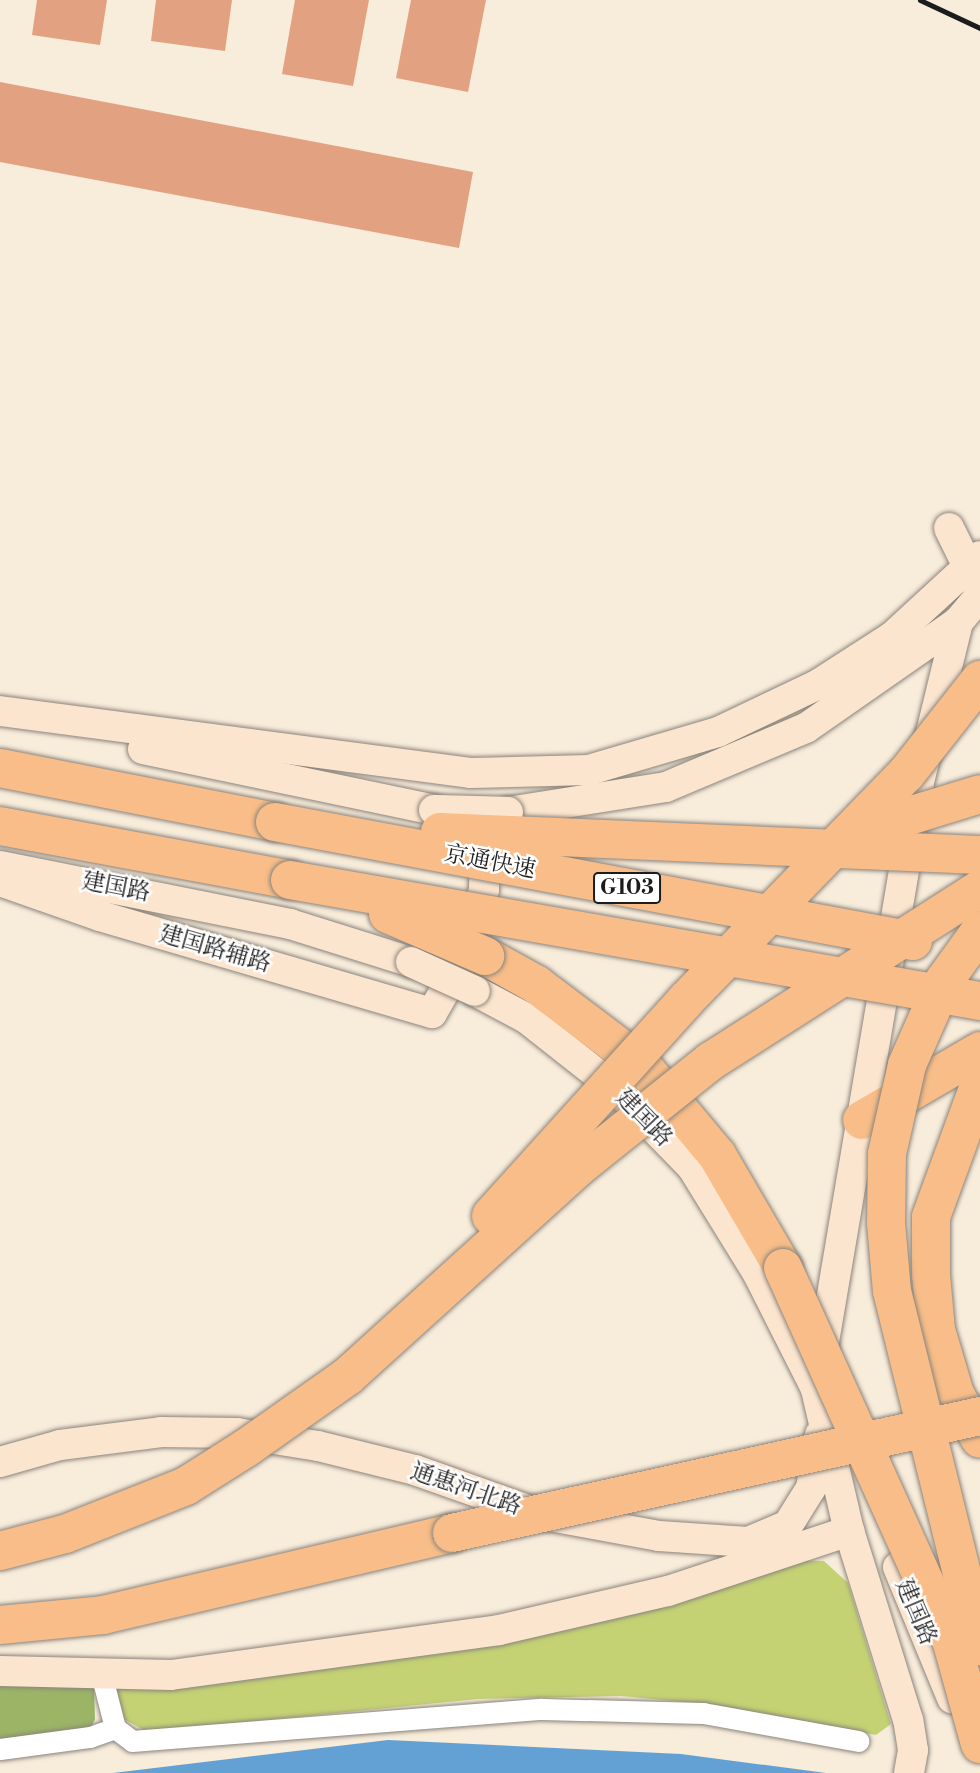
<!DOCTYPE html>
<html>
<head>
<meta charset="utf-8">
<style>
  body { margin:0 }
  #map { position:relative; width:980px; height:1773px; overflow:hidden; background:#f8ecdb; font-family:"Libre Bodoni","Noto Serif SC",serif }
  div>[style] { position:absolute }
  .green>* { inset:0; background:#c4d274 }
  .forest>* { inset:0; background:#9bb466 }
  .water>* { inset:0; background:#63a1d4 }
  .building>* { inset:0; background:#e2a180 }
  .roads { filter:drop-shadow(0 0 2px #8a847c) drop-shadow(0 0 2px #8a847c) }
  .street>* { height:21px; margin:-10.5px; padding:0 10.5px; transform-origin:10.5px; border-radius:10.5px; background:#fff }
  .secondary>* { height:30px; margin:-15px; padding:0 15px; transform-origin:15px; border-radius:15px; background:#fce5cf }
  .highway>* { height:38px; margin:-19px; padding:0 19px; transform-origin:19px; border-radius:19px; background:#f8bd88 }
  .rail>* { height:5px; margin:-2.5px; padding:0 2.5px; transform-origin:2.5px; border-radius:2.5px; background:#1c1c1c }
  .bridges { filter:drop-shadow(0 0 2px #8a847c) drop-shadow(0 0 2px #8a847c) }
  .secondary-bridge>* { height:30px; margin:-15px; padding:0 15px; transform-origin:15px; border-radius:15px; background:#fce5cf }
  .highway-bridge>* { height:38px; margin:-19px; padding:0 19px; transform-origin:19px; border-radius:19px; background:#f8bd88 }
  span { translate:-50% -50%; white-space:nowrap; text-align:center; line-height:1.15; -webkit-text-stroke:5px #fff; paint-order:stroke }
  .shield-label span { padding:2px 5px; background:#fff; border:2px solid; border-radius:5px; -webkit-text-stroke-width:0 }
  .shield-label { font-size:21px; color:#1c1c1c; font-weight:700 }
  .street-label { font-size:23px; color:#1c1c1c }
</style>
</head>
<body>
<div id="map">
  <div class="green">
    <i style="clip-path:polygon(784px 1560px,824px 1561px,848px 1583px,891px 1724px,876px 1735px,716px 1705px,621px 1696px,478px 1699px,147px 1732px,124px 1719px,114px 1688px,284px 1673px,455px 1650px)"></i>
  </div>
  <div class="forest">
    <i style="clip-path:polygon(0 1680px,94px 1688px,95px 1719px,88px 1735px,0 1744px)"></i>
  </div>
  <div class="water">
    <i style="clip-path:polygon(388px 1740px,681px 1754px,826px 1773px,113px 1773px)"></i>
  </div>
  <div class="building">
    <i style="clip-path:polygon(37px 0,107px 0,100px 45px,32px 35px)"></i>
    <i style="clip-path:polygon(156px 0,232px 0,225px 51px,151px 41px)"></i>
    <i style="clip-path:polygon(295px 0,369px 0,353px 86px,282px 74px)"></i>
    <i style="clip-path:polygon(411px 0,486px 0,468px 92px,396px 78px)"></i>
    <i style="clip-path:polygon(0 82px,473px 172px,459px 248px,0 162px)"></i>
  </div>
  <div class="roads">
    <div class="street">
      <i style="left:101px;top:1673px;width:57px;rotate:75.7deg"></i>
      <i style="left:115px;top:1728px;width:21px;rotate:37deg"></i>
      <i style="left:132px;top:1741px;width:411px;rotate:-4.5deg"></i>
      <i style="left:542px;top:1709px;width:161px;rotate:1.4deg"></i>
      <i style="left:703px;top:1713px;width:158px;rotate:10.2deg"></i>
      <i style="left:0;top:1749px;width:91px;rotate:-7.6deg"></i>
      <i style="left:90px;top:1737px;width:27px;rotate:-20deg"></i>
    </div>
    <div class="secondary">
      <i style="left:949px;top:528px;width:64px;rotate:63.8deg"></i>
      <i style="left:0;top:711px;width:474px;rotate:7.5deg"></i>
      <i style="left:470px;top:773px;width:119px;rotate:-1.4deg"></i>
      <i style="left:589px;top:770px;width:134px;rotate:-16.4deg"></i>
      <i style="left:718px;top:732px;width:110px;rotate:-25.4deg"></i>
      <i style="left:817px;top:685px;width:90px;rotate:-32.8deg"></i>
      <i style="left:893px;top:636px;width:118px;rotate:-42.6deg"></i>
      <i style="left:143px;top:749px;width:297px;rotate:11.8deg"></i>
      <i style="left:508px;top:812px;width:160px;rotate:-9deg"></i>
      <i style="left:666px;top:787px;width:152px;rotate:-22.9deg"></i>
      <i style="left:806px;top:728px;width:185px;rotate:-34.9deg"></i>
      <i style="left:958px;top:622px;width:34px;rotate:-50deg"></i>
      <i style="left:0;top:866px;width:296px;rotate:11.3deg"></i>
      <i style="left:290px;top:924px;width:127px;rotate:17.4deg"></i>
      <i style="left:0;top:881px;width:106px;rotate:19.3deg"></i>
      <i style="left:100px;top:916px;width:346px;rotate:16.3deg"></i>
      <i style="left:432px;top:1013px;width:62px;rotate:-60.1deg"></i>
      <i style="left:463px;top:959px;width:72px;rotate:-73.1deg"></i>
      <i style="left:484px;top:890px;width:49px;rotate:-88.8deg"></i>
      <i style="left:475px;top:991px;width:58px;rotate:27.9deg"></i>
      <i style="left:526px;top:1018px;width:113px;rotate:38.2deg"></i>
      <i style="left:615px;top:1088px;width:110px;rotate:45.7deg"></i>
      <i style="left:692px;top:1167px;width:126px;rotate:58.3deg"></i>
      <i style="left:758px;top:1274px;width:131px;rotate:63.2deg"></i>
      <i style="left:0;top:1462px;width:62px;rotate:-15.8deg"></i>
      <i style="left:60px;top:1445px;width:102px;rotate:-7.3deg"></i>
      <i style="left:161px;top:1432px;width:76px;rotate:0.8deg"></i>
      <i style="left:237px;top:1433px;width:82px;rotate:9.1deg"></i>
      <i style="left:318px;top:1446px;width:100px;rotate:13.9deg"></i>
      <i style="left:415px;top:1470px;width:132px;rotate:19.5deg"></i>
      <i style="left:539px;top:1514px;width:122px;rotate:10.4deg"></i>
      <i style="left:659px;top:1536px;width:89px;rotate:3.9deg"></i>
      <i style="left:748px;top:1542px;width:43px;rotate:-23deg"></i>
      <i style="left:788px;top:1525px;width:44px;rotate:-58.1deg"></i>
      <i style="left:811px;top:1488px;width:54px;rotate:-80.4deg"></i>
      <i style="left:898px;top:1567px;width:142px;rotate:67.6deg"></i>
      <i style="left:0;top:1671px;width:171px;rotate:1.3deg"></i>
      <i style="left:171px;top:1675px;width:331px;rotate:-7.8deg"></i>
      <i style="left:499px;top:1630px;width:173px;rotate:-13deg"></i>
      <i style="left:668px;top:1591px;width:191px;rotate:-18.3deg"></i>
      <i style="left:909px;top:1773px;width:23px;rotate:-80deg"></i>
      <i style="left:913px;top:1750px;width:30px;rotate:-99deg"></i>
      <i style="left:908px;top:1720px;width:198px;rotate:-107.3deg"></i>
      <i style="left:849px;top:1531px;width:146px;rotate:-103.1deg"></i>
      <i style="left:816px;top:1389px;width:616px;rotate:-80.37deg"></i>
      <i style="left:919px;top:782px;width:165px;rotate:-76.3deg"></i>
    </div>
    <div class="highway">
      <i style="left:0;top:768px;width:280px;rotate:11.1deg"></i>
      <i style="left:0;top:826px;width:295px;rotate:10.5deg"></i>
      <i style="left:485px;top:956px;width:60px;rotate:29.1deg"></i>
      <i style="left:537px;top:985px;width:129px;rotate:37.1deg"></i>
      <i style="left:640px;top:1063px;width:120px;rotate:50.1deg"></i>
      <i style="left:717px;top:1155px;width:131px;rotate:59.7deg"></i>
      <i style="left:980px;top:1083px;width:143px;rotate:110.1deg"></i>
      <i style="left:931px;top:1217px;width:58px;rotate:90deg"></i>
      <i style="left:931px;top:1275px;width:55px;rotate:84.8deg"></i>
      <i style="left:936px;top:1330px;width:67px;rotate:73.5deg"></i>
      <i style="left:955px;top:1394px;width:51px;rotate:60.9deg"></i>
      <i style="left:862px;top:1120px;width:137px;rotate:-30.3deg"></i>
      <i style="left:0;top:1625px;width:103px;rotate:-5.5deg"></i>
      <i style="left:103px;top:1615px;width:359px;rotate:-13.2deg"></i>
    </div>
  </div>
  <div class="rail">
    <i style="left:920px;top:0;width:66px;rotate:25deg"></i>
  </div>
  <div class="bridges">
    <div class="secondary-bridge">
      <i style="left:434px;top:810px;width:74px;rotate:1.5deg"></i>
      <i style="left:411px;top:962px;width:70px;rotate:24.4deg"></i>
    </div>
    <div class="highway-bridge">
      <i style="left:275px;top:822px;width:649px;rotate:10.57deg"></i>
      <i style="left:440px;top:832px;width:540px;rotate:2.44deg"></i>
      <i style="left:847px;top:835px;width:139px;rotate:-17.1deg"></i>
      <i style="left:290px;top:880px;width:701px;rotate:9.95deg"></i>
      <i style="left:388px;top:914px;width:106px;rotate:23.4deg"></i>
      <i style="left:980px;top:931px;width:62px;rotate:125.8deg"></i>
      <i style="left:944px;top:981px;width:92px;rotate:113.8deg"></i>
      <i style="left:907px;top:1065px;width:91px;rotate:102.7deg"></i>
      <i style="left:887px;top:1154px;width:69px;rotate:90.8deg"></i>
      <i style="left:886px;top:1223px;width:68px;rotate:85deg"></i>
      <i style="left:892px;top:1291px;width:366px;rotate:76.1deg"></i>
      <i style="left:491px;top:1216px;width:291px;rotate:-47.9deg"></i>
      <i style="left:686px;top:1000px;width:315px;rotate:-45.8deg"></i>
      <i style="left:906px;top:774px;width:120px;rotate:-51.8deg"></i>
      <i style="left:783px;top:1268px;width:411px;rotate:65.7deg"></i>
      <i style="left:952px;top:1643px;width:105px;rotate:74.5deg"></i>
      <i style="left:452px;top:1533px;width:541px;rotate:-12.49deg"></i>
      <i style="left:0;top:1551px;width:67px;rotate:-14.7deg"></i>
      <i style="left:65px;top:1534px;width:130px;rotate:-21.6deg"></i>
      <i style="left:186px;top:1486px;width:71px;rotate:-32.3deg"></i>
      <i style="left:246px;top:1448px;width:125px;rotate:-35.2deg"></i>
      <i style="left:348px;top:1376px;width:308px;rotate:-42.2deg"></i>
      <i style="left:576px;top:1169px;width:173px;rotate:-38.7deg"></i>
      <i style="left:711px;top:1061px;width:319px;rotate:-32.6deg"></i>
    </div>
  </div>
  <div class="shield-label">
    <span style="left:627px;top:888px">G103</span>
  </div>
  <div class="street-label">
    <span style="left:490px;top:862px;rotate:11deg">京通快速</span>
    <span style="left:116px;top:887px;rotate:11deg">建国路</span>
    <span style="left:215px;top:949px;rotate:16deg">建国路辅路</span>
    <span style="left:644px;top:1118px;rotate:46deg">建国路</span>
    <span style="left:466px;top:1489px;rotate:19deg">通惠河北路</span>
    <span style="left:916px;top:1612px;rotate:67deg">建国路</span>
  </div>
</div>
</body>
</html>
